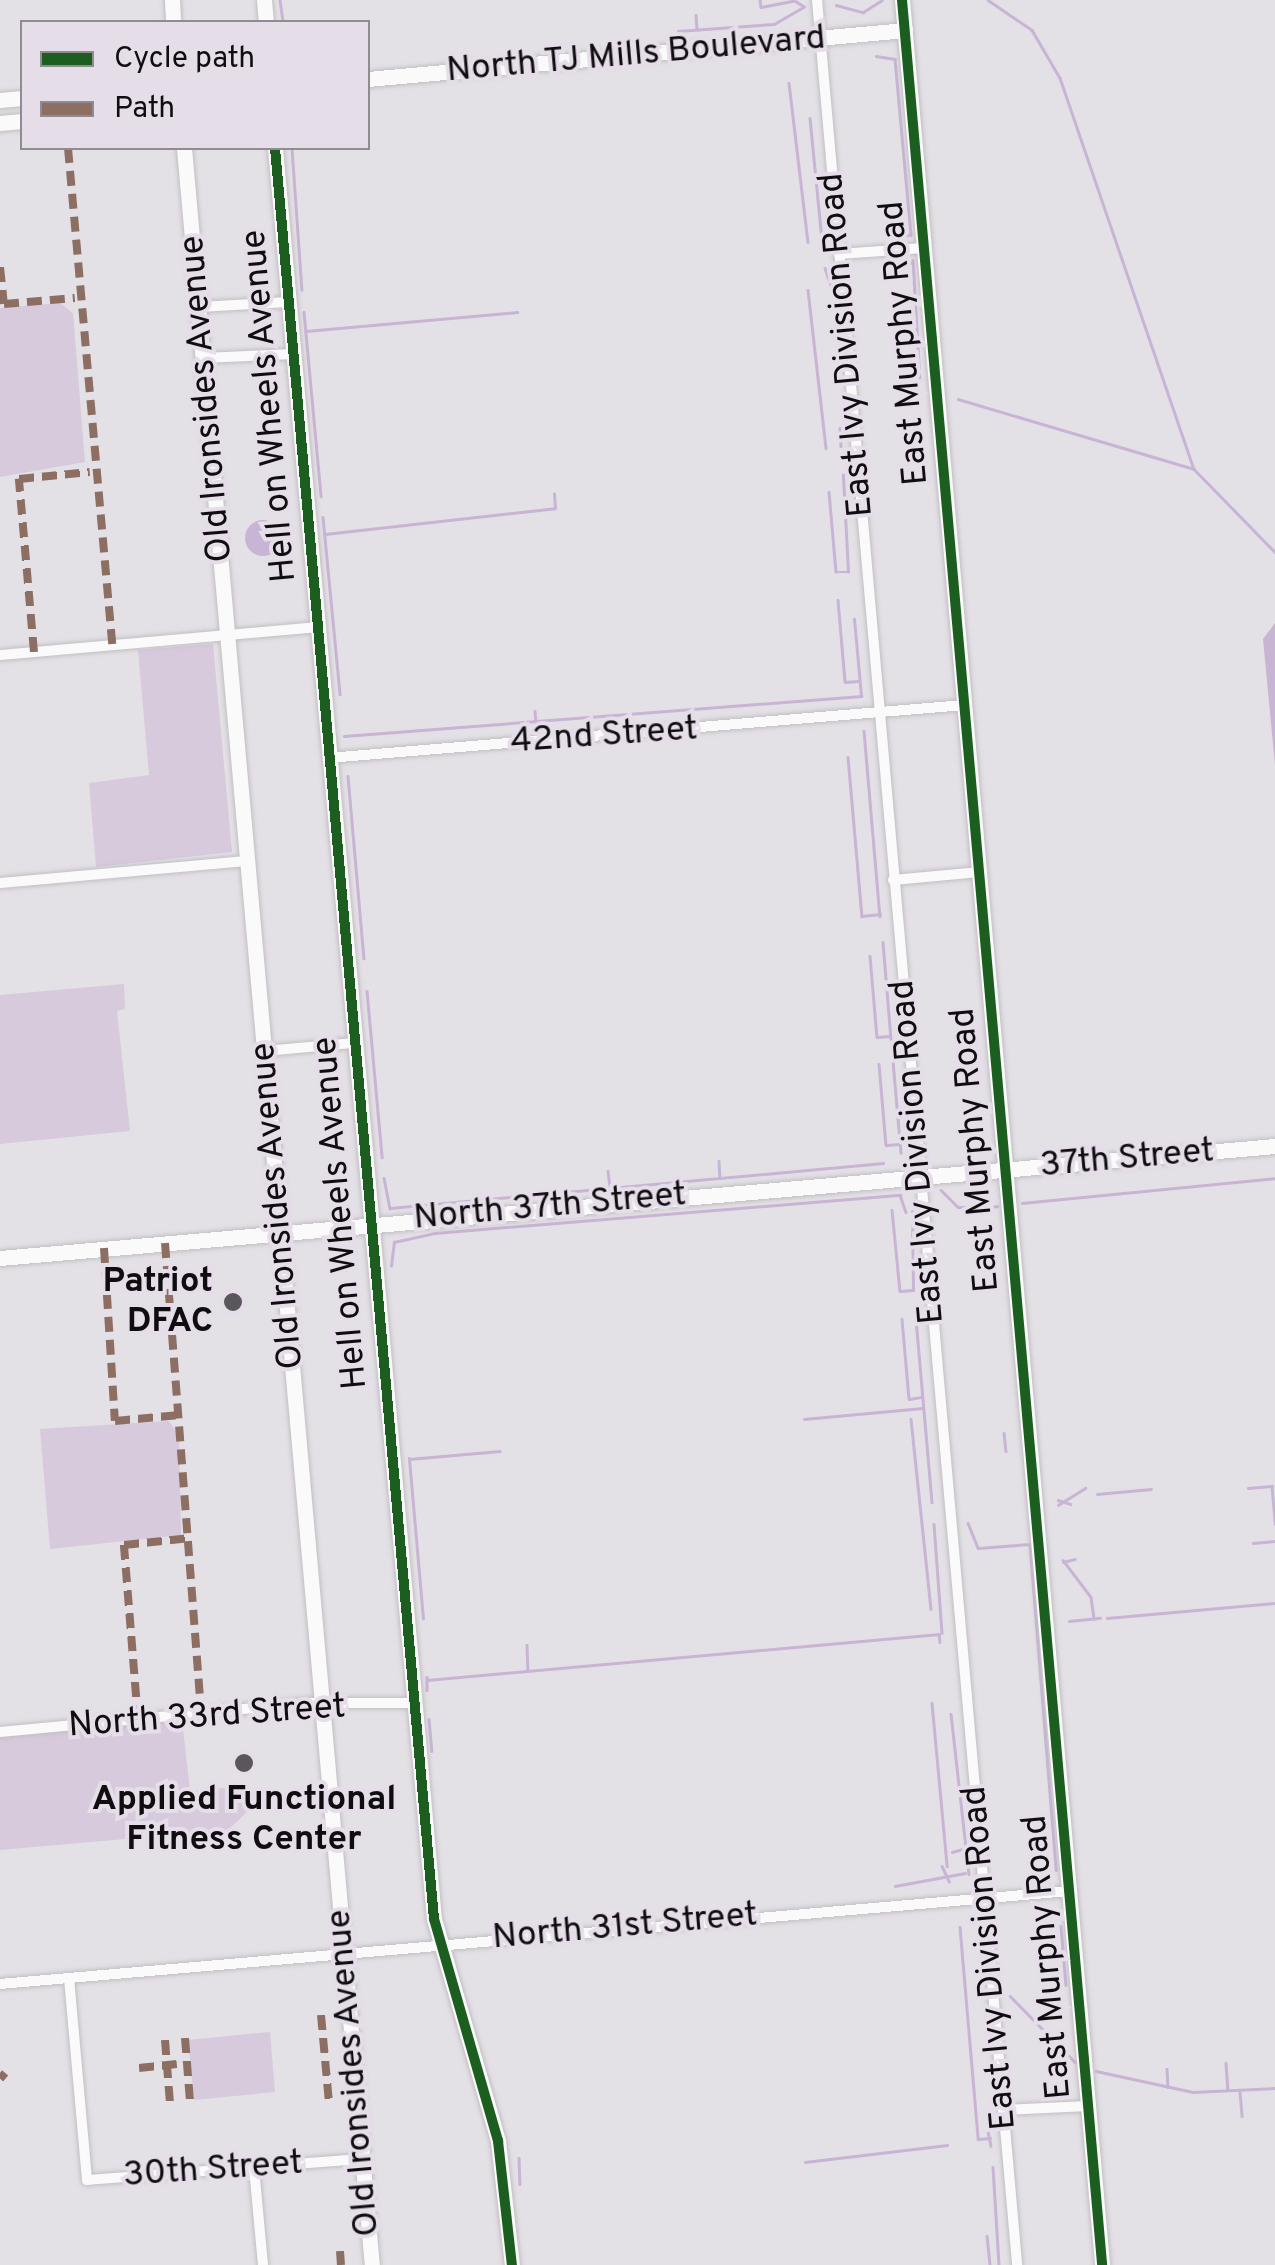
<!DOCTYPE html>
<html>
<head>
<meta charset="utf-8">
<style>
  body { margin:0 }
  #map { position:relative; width:1275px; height:2265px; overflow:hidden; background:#e4e1e6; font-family:Overpass,sans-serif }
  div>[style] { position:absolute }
  .green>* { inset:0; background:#d6cadc }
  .water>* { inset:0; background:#c8b4d4 }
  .round { border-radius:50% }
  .stream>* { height:2.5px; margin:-1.25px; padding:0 1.25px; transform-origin:1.25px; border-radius:1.25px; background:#c8b4d4 }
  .roads { filter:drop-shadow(0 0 2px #c1bfc2) drop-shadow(0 0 2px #c1bfc2) }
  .street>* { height:10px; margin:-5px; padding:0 5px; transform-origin:5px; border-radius:5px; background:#fbfafb }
  .secondary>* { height:15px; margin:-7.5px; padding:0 7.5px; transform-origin:7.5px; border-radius:7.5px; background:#fbfafb }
  .quiet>* { height:8px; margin-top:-4px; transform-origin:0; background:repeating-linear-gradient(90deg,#8d6e63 0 15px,transparent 0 23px) }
  .cycleway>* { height:10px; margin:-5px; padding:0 5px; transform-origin:5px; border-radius:5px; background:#1b5e20 }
  .dots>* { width:28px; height:28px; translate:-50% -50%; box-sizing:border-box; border:5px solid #e5dee9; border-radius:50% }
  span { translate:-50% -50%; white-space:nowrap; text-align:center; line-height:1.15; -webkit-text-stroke:8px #e5dee9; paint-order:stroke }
  .street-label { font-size:35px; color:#100d11 }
  .poi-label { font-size:35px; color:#100d11; font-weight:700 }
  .right { translate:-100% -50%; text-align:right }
  .legend { position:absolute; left:20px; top:20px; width:350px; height:130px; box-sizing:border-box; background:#e5dee9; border:2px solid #908a93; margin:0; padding:12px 18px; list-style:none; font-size:30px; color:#100d11 }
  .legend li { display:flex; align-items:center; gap:20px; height:50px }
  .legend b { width:50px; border:2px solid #908a93 }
</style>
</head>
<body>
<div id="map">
  <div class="green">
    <i style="clip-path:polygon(60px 303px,73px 313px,85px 462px,0 477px,0 308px)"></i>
    <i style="clip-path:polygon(213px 644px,232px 852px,96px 867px,89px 783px,149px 775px,138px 650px)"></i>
    <i style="clip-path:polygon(124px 984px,125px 1009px,117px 1011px,130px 1131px,0 1144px,0 995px)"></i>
    <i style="clip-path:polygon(169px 1421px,179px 1436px,181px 1535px,50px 1549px,40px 1429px)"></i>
    <i style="clip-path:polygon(182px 1720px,190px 1791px,246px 1786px,249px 1810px,228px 1830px,0 1850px,0 1737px)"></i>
    <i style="clip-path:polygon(270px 2032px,275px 2092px,194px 2100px,188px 2040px)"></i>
  </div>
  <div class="water">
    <i class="round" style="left:245px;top:520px;width:36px;height:36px"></i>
    <i style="clip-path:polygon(1275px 623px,1275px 765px,1263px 639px)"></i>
  </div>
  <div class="stream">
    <i style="left:280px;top:0;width:22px;rotate:82deg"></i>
    <i style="left:760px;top:0;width:7px;rotate:82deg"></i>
    <i style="left:761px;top:7px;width:32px;rotate:-11deg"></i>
    <i style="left:988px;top:0;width:53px;rotate:34.3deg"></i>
    <i style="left:1032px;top:30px;width:56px;rotate:59.7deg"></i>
    <i style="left:1060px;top:78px;width:413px;rotate:71.1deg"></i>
    <i style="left:836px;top:5px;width:28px;rotate:15deg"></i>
    <i style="left:863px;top:12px;width:22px;rotate:-32deg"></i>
    <i style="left:696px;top:15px;width:13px;rotate:86deg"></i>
    <i style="left:678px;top:31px;width:96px;rotate:-4.2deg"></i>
    <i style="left:774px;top:24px;width:34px;rotate:-30deg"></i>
    <i style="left:804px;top:7px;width:13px;rotate:-148deg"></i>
    <i style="left:876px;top:56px;width:19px;rotate:9deg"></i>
    <i style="left:895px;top:59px;width:177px;rotate:84.8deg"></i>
    <i style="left:789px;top:83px;width:160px;rotate:83.2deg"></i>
    <i style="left:810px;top:118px;width:124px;rotate:84.4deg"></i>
    <i style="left:292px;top:148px;width:142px;rotate:86deg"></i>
    <i style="left:893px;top:240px;width:18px;rotate:-19deg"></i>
    <i style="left:894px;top:259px;width:18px;rotate:13deg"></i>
    <i style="left:913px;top:260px;width:120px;rotate:86.7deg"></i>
    <i style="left:825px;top:268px;width:18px;rotate:71deg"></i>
    <i style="left:808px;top:290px;width:159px;rotate:83.5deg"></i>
    <i style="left:304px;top:312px;width:185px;rotate:84.7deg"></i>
    <i style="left:306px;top:331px;width:212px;rotate:-5.1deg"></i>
    <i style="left:905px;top:380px;width:10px;rotate:-6deg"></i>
    <i style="left:958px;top:399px;width:246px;rotate:16.5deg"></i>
    <i style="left:1194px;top:469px;width:116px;rotate:45.7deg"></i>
    <i style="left:840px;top:428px;width:18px;rotate:87deg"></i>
    <i style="left:829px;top:492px;width:80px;rotate:85deg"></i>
    <i style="left:836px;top:572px;width:12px"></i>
    <i style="left:848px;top:572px;width:97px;rotate:-93deg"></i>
    <i style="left:323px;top:517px;width:178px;rotate:84.5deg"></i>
    <i style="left:325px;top:534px;width:231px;rotate:-6.4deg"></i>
    <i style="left:555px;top:508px;width:14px;rotate:-94deg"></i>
    <i style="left:838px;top:600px;width:82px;rotate:85.1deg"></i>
    <i style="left:845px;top:682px;width:13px;rotate:-4deg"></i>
    <i style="left:535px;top:711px;width:12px;rotate:85deg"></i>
    <i style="left:864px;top:731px;width:186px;rotate:85.1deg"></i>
    <i style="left:344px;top:736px;width:519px;rotate:-4.42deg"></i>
    <i style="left:861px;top:696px;width:77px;rotate:-95.2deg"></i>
    <i style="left:848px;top:757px;width:160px;rotate:85deg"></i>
    <i style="left:862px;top:916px;width:18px;rotate:-6deg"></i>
    <i style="left:348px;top:776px;width:183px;rotate:85deg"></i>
    <i style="left:883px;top:942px;width:97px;rotate:85.3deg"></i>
    <i style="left:870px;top:956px;width:81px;rotate:85.1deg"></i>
    <i style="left:877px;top:1037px;width:12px;rotate:-5deg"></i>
    <i style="left:367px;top:991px;width:167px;rotate:84.8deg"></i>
    <i style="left:893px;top:1061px;width:92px;rotate:85deg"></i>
    <i style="left:879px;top:1064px;width:81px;rotate:85.1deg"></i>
    <i style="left:886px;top:1145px;width:14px;rotate:-4deg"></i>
    <i style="left:719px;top:1161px;width:17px;rotate:87deg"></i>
    <i style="left:608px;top:1171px;width:17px;rotate:83deg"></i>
    <i style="left:384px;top:1178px;width:31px;rotate:79deg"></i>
    <i style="left:390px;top:1208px;width:495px;rotate:-5.2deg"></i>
    <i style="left:941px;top:1190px;width:24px;rotate:45deg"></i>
    <i style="left:958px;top:1207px;width:39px;rotate:-1deg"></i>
    <i style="left:1022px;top:1203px;width:254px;rotate:-5.6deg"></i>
    <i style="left:892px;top:1210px;width:81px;rotate:84.4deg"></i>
    <i style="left:900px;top:1291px;width:13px;rotate:-4deg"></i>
    <i style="left:913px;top:1290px;width:78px;rotate:-90.7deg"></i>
    <i style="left:391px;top:1266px;width:24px;rotate:-83deg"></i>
    <i style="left:394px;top:1242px;width:42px;rotate:-12.4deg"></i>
    <i style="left:435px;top:1233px;width:467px;rotate:-4.7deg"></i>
    <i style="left:900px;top:1195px;width:18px;rotate:71deg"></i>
    <i style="left:902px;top:1319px;width:80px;rotate:85deg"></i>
    <i style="left:909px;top:1399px;width:13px;rotate:-9deg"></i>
    <i style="left:916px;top:1319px;width:184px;rotate:85deg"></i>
    <i style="left:804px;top:1419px;width:119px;rotate:-5.3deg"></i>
    <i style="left:911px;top:1419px;width:191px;rotate:84deg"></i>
    <i style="left:1004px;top:1433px;width:18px;rotate:84deg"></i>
    <i style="left:1248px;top:1488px;width:24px;rotate:-5deg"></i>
    <i style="left:1272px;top:1486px;width:38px;rotate:85deg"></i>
    <i style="left:1097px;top:1494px;width:54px;rotate:-5.3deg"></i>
    <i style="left:1058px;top:1500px;width:13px;rotate:18deg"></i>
    <i style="left:1058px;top:1505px;width:32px;rotate:-32deg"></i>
    <i style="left:968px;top:1523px;width:27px;rotate:68deg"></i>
    <i style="left:978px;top:1548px;width:52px;rotate:-4.4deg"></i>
    <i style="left:1030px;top:1544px;width:327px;rotate:85.4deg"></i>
    <i style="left:934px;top:1524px;width:109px;rotate:85.8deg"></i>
    <i style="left:1253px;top:1543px;width:22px;rotate:-5deg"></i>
    <i style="left:1063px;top:1560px;width:46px;rotate:52.9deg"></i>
    <i style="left:1091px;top:1597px;width:22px;rotate:82deg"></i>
    <i style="left:1063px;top:1562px;width:12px;rotate:-14deg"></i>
    <i style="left:1107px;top:1618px;width:169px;rotate:-5.1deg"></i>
    <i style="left:423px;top:1619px;width:161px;rotate:-95deg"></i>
    <i style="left:409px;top:1459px;width:91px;rotate:-5deg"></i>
    <i style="left:1069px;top:1621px;width:31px;rotate:-6deg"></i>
    <i style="left:527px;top:1645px;width:24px;rotate:88deg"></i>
    <i style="left:427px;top:1677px;width:13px;rotate:90deg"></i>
    <i style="left:427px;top:1680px;width:514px;rotate:-5.13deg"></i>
    <i style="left:939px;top:1634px;width:8px;rotate:83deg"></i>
    <i style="left:932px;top:1703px;width:164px;rotate:84.7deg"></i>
    <i style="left:951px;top:1714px;width:161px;rotate:83.6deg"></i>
    <i style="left:429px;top:1719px;width:32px;rotate:85deg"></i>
    <i style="left:952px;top:1852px;width:11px;rotate:-15deg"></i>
    <i style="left:942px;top:1866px;width:17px;rotate:65deg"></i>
    <i style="left:895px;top:1886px;width:71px;rotate:-10.5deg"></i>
    <i style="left:1061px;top:1926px;width:59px;rotate:85.2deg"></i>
    <i style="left:960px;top:1927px;width:213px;rotate:85.1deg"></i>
    <i style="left:978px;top:2139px;width:12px;rotate:-5deg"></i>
    <i style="left:1010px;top:1996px;width:93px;rotate:45.4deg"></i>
    <i style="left:1226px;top:2063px;width:27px;rotate:86deg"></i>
    <i style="left:1167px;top:2069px;width:18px;rotate:87deg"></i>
    <i style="left:1096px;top:2071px;width:99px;rotate:12.2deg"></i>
    <i style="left:1193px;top:2092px;width:82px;rotate:-2.8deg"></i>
    <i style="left:1240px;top:2092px;width:24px;rotate:85deg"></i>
    <i style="left:988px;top:2131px;width:15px;rotate:79deg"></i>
    <i style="left:519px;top:2158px;width:26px;rotate:88deg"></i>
    <i style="left:805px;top:2162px;width:143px;rotate:-6.8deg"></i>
    <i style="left:993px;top:2167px;width:98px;rotate:86.5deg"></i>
    <i style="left:987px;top:2236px;width:29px;rotate:84deg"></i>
  </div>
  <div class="roads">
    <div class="street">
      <i style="left:817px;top:0;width:2274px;rotate:84.95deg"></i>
      <i style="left:839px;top:254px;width:85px;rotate:-4deg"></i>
      <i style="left:199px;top:307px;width:89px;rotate:-3.2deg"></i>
      <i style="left:203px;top:358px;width:90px;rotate:-2.5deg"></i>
      <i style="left:0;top:655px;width:318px;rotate:-5deg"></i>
      <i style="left:328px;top:758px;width:639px;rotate:-4.76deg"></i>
      <i style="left:893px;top:880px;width:87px;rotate:-5.3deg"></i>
      <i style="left:0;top:883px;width:248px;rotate:-5.1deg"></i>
      <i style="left:264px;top:1051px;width:89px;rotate:-5.1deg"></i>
      <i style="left:0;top:1732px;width:309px;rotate:-5.4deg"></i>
      <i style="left:308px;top:1703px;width:106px"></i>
      <i style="left:69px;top:1978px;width:203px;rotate:84.9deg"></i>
      <i style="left:87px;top:2180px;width:276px;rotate:-4.4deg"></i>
      <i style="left:0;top:1984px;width:1074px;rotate:-4.97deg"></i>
      <i style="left:1003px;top:2110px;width:85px;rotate:-2.7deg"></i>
      <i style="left:254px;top:2168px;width:97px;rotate:84.7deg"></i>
    </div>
    <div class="secondary">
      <i style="left:172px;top:0;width:22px;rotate:87deg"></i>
      <i style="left:264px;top:0;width:22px;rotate:85deg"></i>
      <i style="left:902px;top:0;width:2274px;rotate:84.95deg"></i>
      <i style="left:368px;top:79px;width:539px;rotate:-5.21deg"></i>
      <i style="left:0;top:100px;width:22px;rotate:-5deg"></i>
      <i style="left:0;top:123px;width:22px;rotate:-5deg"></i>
      <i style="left:184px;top:148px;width:2125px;rotate:84.93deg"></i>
      <i style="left:275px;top:148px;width:1778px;rotate:84.87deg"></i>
      <i style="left:434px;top:1919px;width:231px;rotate:73.9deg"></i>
      <i style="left:498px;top:2141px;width:125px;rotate:83.6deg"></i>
      <i style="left:0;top:1258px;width:1280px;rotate:-5.02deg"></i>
    </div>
  </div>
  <div class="quiet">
    <i style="left:68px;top:148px;width:499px;rotate:84.9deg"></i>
    <i style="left:0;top:267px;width:37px;rotate:84deg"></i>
    <i style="left:4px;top:304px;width:71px;rotate:-4.8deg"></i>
    <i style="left:34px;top:652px;width:174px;rotate:-95deg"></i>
    <i style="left:19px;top:479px;width:71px;rotate:-5.6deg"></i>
    <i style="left:165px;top:1243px;width:471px;rotate:85.6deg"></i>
    <i style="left:104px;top:1248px;width:173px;rotate:86.4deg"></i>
    <i style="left:115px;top:1421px;width:65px;rotate:-5.3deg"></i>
    <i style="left:138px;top:1720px;width:176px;rotate:-94.6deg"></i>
    <i style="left:124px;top:1545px;width:67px;rotate:-6deg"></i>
    <i style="left:321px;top:2015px;width:88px;rotate:84.8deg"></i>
    <i style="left:185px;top:2038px;width:63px;rotate:85.5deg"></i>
    <i style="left:165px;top:2040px;width:63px;rotate:85.5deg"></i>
    <i style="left:139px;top:2068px;width:38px;rotate:-6deg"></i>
    <i style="left:0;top:2079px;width:8px;rotate:-50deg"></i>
    <i style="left:340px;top:2251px;width:14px;rotate:86deg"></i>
  </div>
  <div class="cycleway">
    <i style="left:902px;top:0;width:2274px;rotate:84.95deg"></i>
    <i style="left:275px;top:148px;width:1778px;rotate:84.87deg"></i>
    <i style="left:434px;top:1919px;width:231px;rotate:73.9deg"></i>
    <i style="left:498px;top:2141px;width:125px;rotate:83.6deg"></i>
  </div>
  <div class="dots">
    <i style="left:233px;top:1302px;background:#5a575c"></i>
    <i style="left:244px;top:1763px;background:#5a575c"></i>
  </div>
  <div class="street-label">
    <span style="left:636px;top:55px;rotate:-5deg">North TJ Mills Boulevard</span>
    <span style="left:905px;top:343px;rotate:-95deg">East Murphy Road</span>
    <span style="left:847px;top:345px;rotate:-95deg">East Ivy Division Road</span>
    <span style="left:207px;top:399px;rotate:-95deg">Old Ironsides Avenue</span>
    <span style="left:270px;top:406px;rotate:-95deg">Hell on Wheels Avenue</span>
    <span style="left:604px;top:736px;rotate:-4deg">42nd Street</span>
    <span style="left:976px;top:1150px;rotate:-95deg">East Murphy Road</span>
    <span style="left:918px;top:1152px;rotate:-95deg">East Ivy Division Road</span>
    <span style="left:1127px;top:1159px;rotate:-5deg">37th Street</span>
    <span style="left:278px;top:1206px;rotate:-95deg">Old Ironsides Avenue</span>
    <span style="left:550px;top:1207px;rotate:-5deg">North 37th Street</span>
    <span style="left:341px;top:1213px;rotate:-95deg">Hell on Wheels Avenue</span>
    <span style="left:207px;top:1717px;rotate:-4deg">North 33rd Street</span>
    <span style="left:625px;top:1927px;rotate:-5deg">North 31st Street</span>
    <span style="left:1048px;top:1957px;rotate:-95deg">East Murphy Road</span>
    <span style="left:990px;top:1958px;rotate:-95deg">East Ivy Division Road</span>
    <span style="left:354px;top:2073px;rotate:-95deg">Old Ironsides Avenue</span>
    <span style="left:213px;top:2170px;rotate:-4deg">30th Street</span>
  </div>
  <div class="poi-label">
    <span class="right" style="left:213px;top:1302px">Patriot<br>DFAC</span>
    <span style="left:244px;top:1820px">Applied Functional<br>Fitness Center</span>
  </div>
  <ul class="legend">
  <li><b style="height:12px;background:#1b5e20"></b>Cycle path</li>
  <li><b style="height:12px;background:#8d6e63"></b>Path</li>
  </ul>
</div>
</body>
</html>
